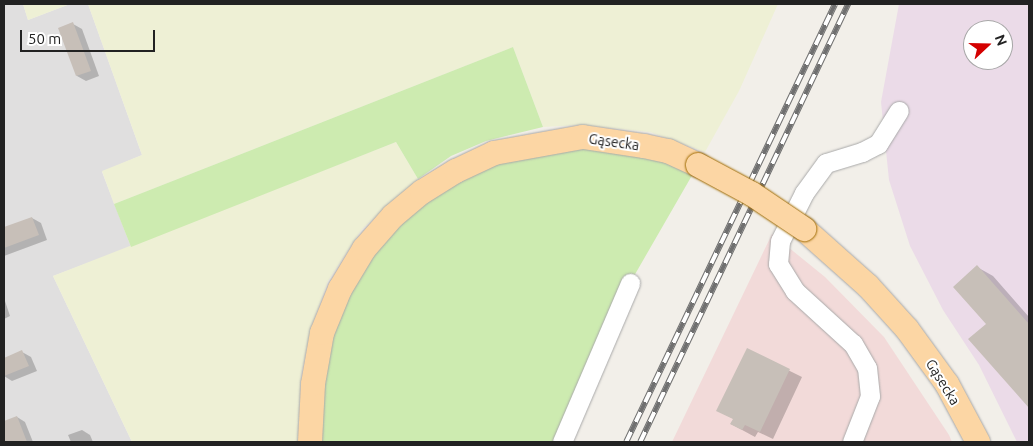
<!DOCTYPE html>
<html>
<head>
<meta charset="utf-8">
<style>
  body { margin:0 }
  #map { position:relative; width:1033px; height:446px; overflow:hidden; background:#f2efe9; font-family:Ubuntu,sans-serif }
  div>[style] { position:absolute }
  .residential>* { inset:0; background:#e0dfdf }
  .commercial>* { inset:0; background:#f2dad9 }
  .industrial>* { inset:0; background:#ebdbe8 }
  .farmland>* { inset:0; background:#eef0d5 }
  .grass>* { inset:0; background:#cdebb0 }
  .shadow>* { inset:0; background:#0003 }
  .building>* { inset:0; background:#c7bfb8 }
  .roads { filter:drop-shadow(0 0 1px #a9a9a9) drop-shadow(0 0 1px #a9a9a9) }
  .minor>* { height:19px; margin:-9.5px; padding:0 9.5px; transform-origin:9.5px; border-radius:9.5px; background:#fff }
  .major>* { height:24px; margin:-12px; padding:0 12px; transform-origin:12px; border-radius:12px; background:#fcd6a4 }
  .rail>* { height:5.5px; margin-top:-2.75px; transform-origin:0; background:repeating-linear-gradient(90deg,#fff 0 11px,#707070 0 22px); box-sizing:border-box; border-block:1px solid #707070 }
  .bridges { filter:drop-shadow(0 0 1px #a06b00) drop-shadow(0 0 1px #a06b00) }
  .major-bridge>* { height:24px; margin:-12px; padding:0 12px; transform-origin:12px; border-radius:12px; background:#fcd6a4 }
  span { translate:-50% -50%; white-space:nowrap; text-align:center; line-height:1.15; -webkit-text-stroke:4px #fff; paint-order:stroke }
  .street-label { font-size:14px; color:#222 }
  .frame { position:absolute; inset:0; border:5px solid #222; pointer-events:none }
  .north { position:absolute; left:963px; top:20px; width:50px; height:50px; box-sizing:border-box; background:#fff; border:1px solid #a7a7a7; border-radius:50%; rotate:69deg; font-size:14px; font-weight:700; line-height:20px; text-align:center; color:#222 }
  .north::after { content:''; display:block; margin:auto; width:18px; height:22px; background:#d40000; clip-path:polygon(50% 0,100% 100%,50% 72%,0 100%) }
  .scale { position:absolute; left:20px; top:30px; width:135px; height:22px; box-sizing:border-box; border:2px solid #222; border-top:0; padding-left:6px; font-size:15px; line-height:18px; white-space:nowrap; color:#222; -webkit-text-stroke:4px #fff; paint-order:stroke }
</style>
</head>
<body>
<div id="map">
  <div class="residential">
    <i style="clip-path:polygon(4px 4px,23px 4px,28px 20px,70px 4px,88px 4px,142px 155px,102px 172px,131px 247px,53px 276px,132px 442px,4px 442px)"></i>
  </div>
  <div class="commercial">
    <i style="clip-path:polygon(772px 234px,825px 277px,884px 337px,949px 435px,952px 442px,672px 442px)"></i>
  </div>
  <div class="industrial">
    <i style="clip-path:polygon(evenodd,899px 4px,1029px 4px,1029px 442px,1017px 442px,979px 365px,943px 310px,910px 246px,889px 180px,881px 102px,899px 4px,973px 30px,1003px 30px,1003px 60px,973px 60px,973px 30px)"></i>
  </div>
  <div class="farmland">
    <i style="clip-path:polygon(23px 4px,70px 4px,28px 20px)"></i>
    <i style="clip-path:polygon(88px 4px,778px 4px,739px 91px,705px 152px,650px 132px,580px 125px,543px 127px,513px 47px,114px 204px,102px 171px,142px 155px)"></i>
    <i style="clip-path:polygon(396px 142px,418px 179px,362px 229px,328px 281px,312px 325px,301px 375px,298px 442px,132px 442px,53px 276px)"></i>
  </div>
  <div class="grass">
    <i style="clip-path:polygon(513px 47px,543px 127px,486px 141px,451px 156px,418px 179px,396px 142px,131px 247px,114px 204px)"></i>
    <i style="clip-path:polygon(550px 142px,698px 165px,630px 283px,562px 442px,310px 442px,340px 289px,422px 192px)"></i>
  </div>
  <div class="shadow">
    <i style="clip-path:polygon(73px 24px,82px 29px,99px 76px,86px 81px,77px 76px)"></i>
    <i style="clip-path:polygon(32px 218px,41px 223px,47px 240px,4px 256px,4px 229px)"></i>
    <i style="clip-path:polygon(977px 267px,993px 276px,1029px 317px,1029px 406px,970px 340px,987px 324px)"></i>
    <i style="clip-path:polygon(4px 298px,10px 316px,4px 319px)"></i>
    <i style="clip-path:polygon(747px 350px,802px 377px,773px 439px,758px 432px,755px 437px,744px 431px,731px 424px,734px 419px,718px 411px)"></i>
    <i style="clip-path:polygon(22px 352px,31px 357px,37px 371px,12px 381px,4px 376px,4px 359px)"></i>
    <i style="clip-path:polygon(17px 417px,25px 422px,33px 442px,4px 442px,4px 422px)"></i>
    <i style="clip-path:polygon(82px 430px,90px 435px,93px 442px,71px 442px,68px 435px)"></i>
  </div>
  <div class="building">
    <i style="clip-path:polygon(73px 22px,91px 71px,76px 76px,58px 28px)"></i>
    <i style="clip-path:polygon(32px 217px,39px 235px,4px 248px,4px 227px)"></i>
    <i style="clip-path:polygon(977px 265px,1029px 324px,1029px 408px,968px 339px,986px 324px,953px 287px)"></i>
    <i style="clip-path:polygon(747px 348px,790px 369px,760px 432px,745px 425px,742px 430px,730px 424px,733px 419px,716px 411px)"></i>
    <i style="clip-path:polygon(22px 350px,29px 366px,4px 376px,4px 358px)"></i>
    <i style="clip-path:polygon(17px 416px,27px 442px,4px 442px,4px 421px)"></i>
  </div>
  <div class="roads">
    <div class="minor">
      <i style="left:562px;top:442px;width:173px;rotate:-66.8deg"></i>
      <i style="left:852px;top:442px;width:49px;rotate:-68.6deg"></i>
      <i style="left:870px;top:396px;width:28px;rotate:-96deg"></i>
      <i style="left:867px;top:368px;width:28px;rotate:-120deg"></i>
      <i style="left:853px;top:344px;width:79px;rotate:-137.6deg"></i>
      <i style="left:795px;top:291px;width:32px;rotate:-122deg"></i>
      <i style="left:778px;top:264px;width:23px;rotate:-85deg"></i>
      <i style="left:780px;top:241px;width:54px;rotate:-63.4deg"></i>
      <i style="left:804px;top:193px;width:37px;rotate:-54deg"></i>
      <i style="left:826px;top:163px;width:38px;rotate:-17deg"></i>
      <i style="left:862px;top:152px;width:18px;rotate:-27deg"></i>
      <i style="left:878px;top:144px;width:39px;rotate:-58deg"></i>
    </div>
    <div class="major">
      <i style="left:804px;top:229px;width:86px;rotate:41.7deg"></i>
      <i style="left:868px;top:286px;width:58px;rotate:47.8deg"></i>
      <i style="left:907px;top:329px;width:68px;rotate:54deg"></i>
      <i style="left:947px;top:384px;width:66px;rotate:61.9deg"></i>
      <i style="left:310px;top:442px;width:58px;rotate:-87deg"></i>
      <i style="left:313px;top:384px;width:52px;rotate:-80deg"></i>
      <i style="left:322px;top:333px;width:48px;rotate:-67.8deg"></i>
      <i style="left:340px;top:289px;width:47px;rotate:-59deg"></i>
      <i style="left:364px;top:249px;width:44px;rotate:-48.7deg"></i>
      <i style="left:393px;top:216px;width:38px;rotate:-40deg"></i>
      <i style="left:422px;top:192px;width:40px;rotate:-32deg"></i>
      <i style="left:456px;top:171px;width:42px;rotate:-25.3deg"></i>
      <i style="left:494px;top:153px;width:90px;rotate:-10.2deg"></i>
      <i style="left:583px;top:137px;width:62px;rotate:8.4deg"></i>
      <i style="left:644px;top:146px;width:25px;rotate:12deg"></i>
      <i style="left:668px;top:151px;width:33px;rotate:25deg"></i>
    </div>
  </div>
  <div class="rail">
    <i style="left:626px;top:442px;width:485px;rotate:-64.5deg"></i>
    <i style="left:640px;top:442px;width:485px;rotate:-64.6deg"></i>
  </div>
  <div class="bridges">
    <div class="major-bridge">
      <i style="left:698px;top:165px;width:61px;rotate:28.2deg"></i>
      <i style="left:752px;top:194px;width:63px;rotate:33.9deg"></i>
    </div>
  </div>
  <div class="street-label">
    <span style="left:614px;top:142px;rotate:8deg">Gąsecka</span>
    <span style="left:943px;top:382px;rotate:58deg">Gąsecka</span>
  </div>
  <div class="frame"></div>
  <div class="north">N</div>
  <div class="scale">50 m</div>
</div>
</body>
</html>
